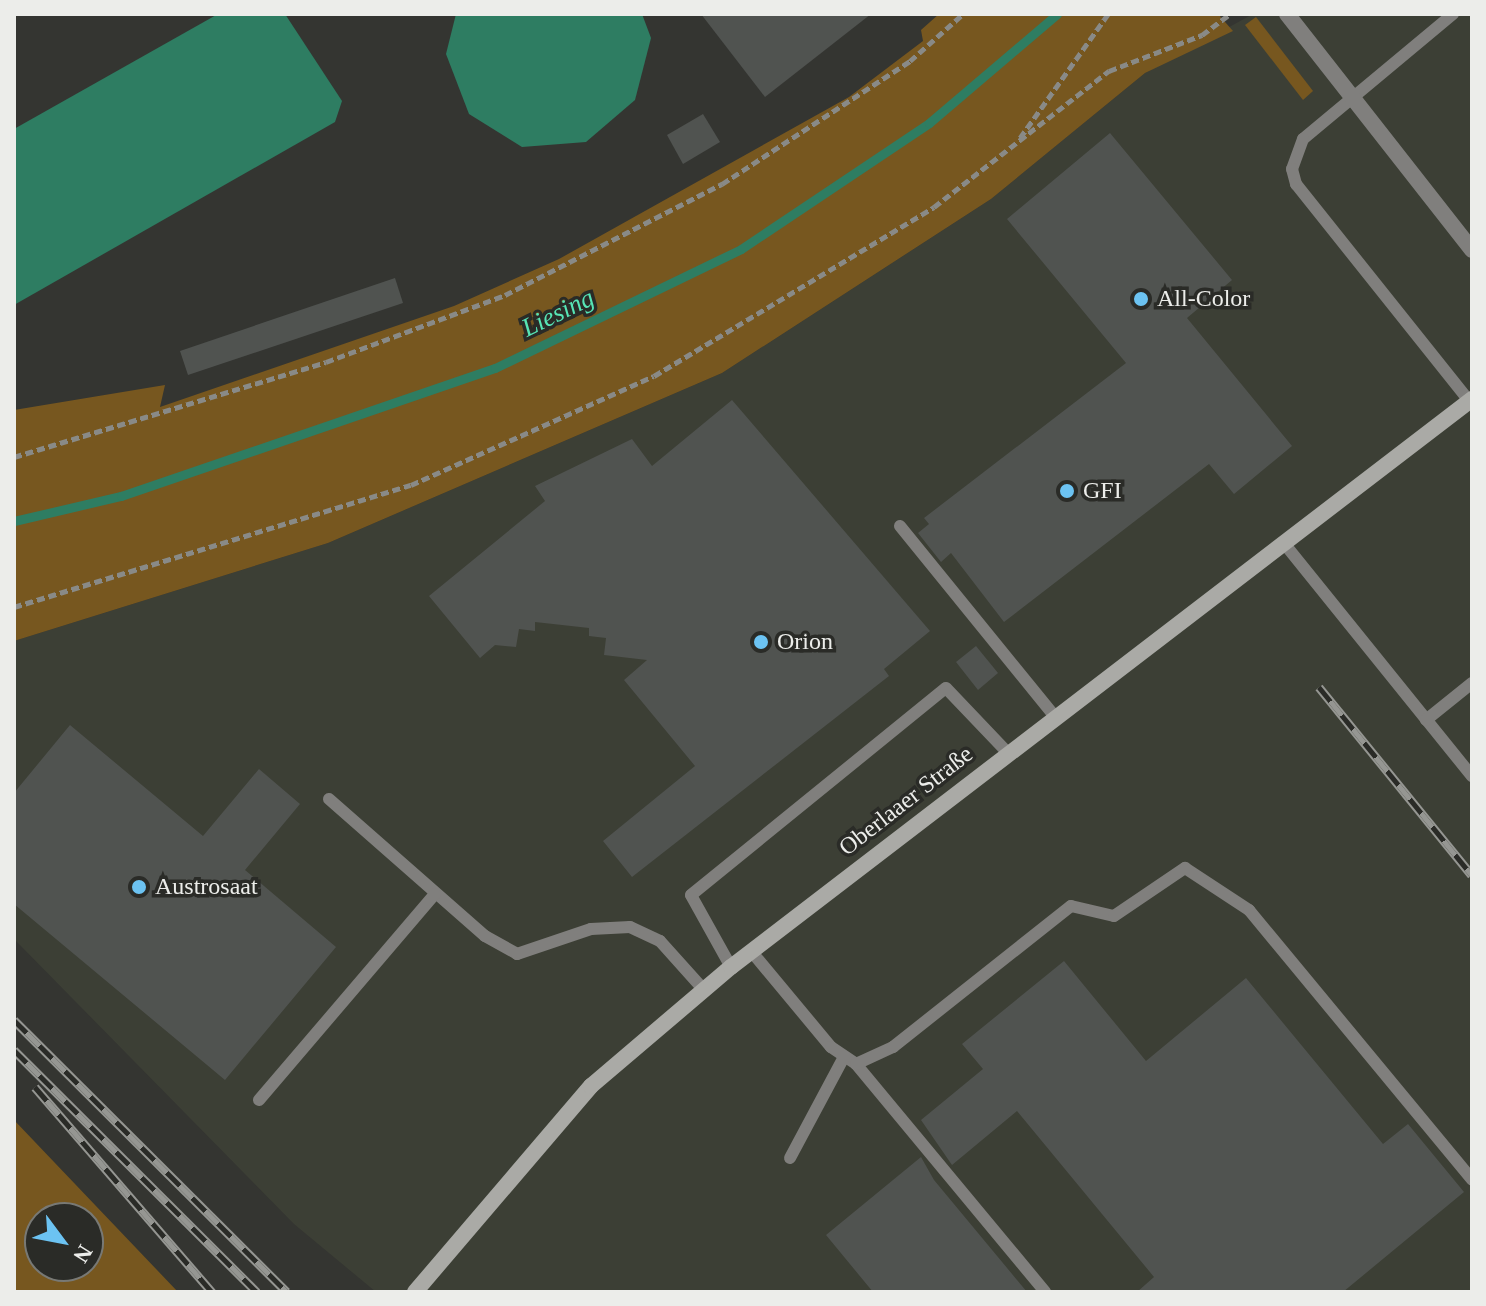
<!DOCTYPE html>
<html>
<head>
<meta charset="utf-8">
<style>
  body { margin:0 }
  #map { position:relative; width:1486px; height:1306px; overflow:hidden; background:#343531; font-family:"Times New Roman",serif }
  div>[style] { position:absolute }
  .built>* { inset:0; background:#3c3f35 }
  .green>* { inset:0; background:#77571f }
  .water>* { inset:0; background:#2e7d62 }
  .stream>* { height:9px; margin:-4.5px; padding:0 4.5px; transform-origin:4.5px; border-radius:4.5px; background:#2e7d62 }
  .building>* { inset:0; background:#505350 }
  .path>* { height:5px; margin-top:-2.5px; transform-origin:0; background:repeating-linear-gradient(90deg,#898a87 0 8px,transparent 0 12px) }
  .service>* { height:12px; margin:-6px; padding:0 6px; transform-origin:6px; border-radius:6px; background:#807f7d }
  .minor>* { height:16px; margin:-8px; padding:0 8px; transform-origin:8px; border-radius:8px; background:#807f7d }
  .secondary>* { height:16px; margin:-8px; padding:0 8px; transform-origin:8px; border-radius:8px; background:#aaaaa6 }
  .rail>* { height:9px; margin-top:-4.5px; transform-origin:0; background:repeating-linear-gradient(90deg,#2a2b27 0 18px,#959692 0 36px); box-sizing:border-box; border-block:2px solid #959692 }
  .dots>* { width:22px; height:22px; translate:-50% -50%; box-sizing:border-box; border:4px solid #2a2b27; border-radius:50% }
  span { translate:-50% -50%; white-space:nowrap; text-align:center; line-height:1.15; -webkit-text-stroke:7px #2a2b27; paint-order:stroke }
  .poi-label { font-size:24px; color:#ecedea }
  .left { translate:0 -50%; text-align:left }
  .street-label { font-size:24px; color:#ecedea }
  .water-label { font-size:26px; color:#57e5b5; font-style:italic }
  .frame { position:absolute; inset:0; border:16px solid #ecedea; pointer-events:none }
  .north { position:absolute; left:24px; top:1202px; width:80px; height:80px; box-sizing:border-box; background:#2a2b27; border:2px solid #787975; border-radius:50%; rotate:122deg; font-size:22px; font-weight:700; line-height:32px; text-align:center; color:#ecedea }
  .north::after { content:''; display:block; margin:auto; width:28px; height:36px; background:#6cc3f2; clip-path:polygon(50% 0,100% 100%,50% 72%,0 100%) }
</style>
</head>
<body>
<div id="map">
  <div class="built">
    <i style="clip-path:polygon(1253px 14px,1472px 14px,1472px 1292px,376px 1292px,294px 1224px,14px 939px,14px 641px,328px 543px,722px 373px,991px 199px,1145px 73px)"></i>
  </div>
  <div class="green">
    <i style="clip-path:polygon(939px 14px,1218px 14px,1233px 31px,1145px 73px,991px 199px,722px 373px,328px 543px,14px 641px,14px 410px,165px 385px,160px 407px,454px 306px,559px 259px,849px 97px,923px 41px,921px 30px)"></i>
    <i style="clip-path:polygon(1256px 17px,1313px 91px,1303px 100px,1245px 25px)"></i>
    <i style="clip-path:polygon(evenodd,14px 1120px,178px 1292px,14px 1292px,14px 1120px,88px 1218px,88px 1266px,40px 1266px,40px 1218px,88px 1218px)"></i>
  </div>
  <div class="water">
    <i style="clip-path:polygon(218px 14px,285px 14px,342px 101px,335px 122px,14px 305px,14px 129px)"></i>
    <i style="clip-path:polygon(456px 14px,642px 14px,651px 38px,635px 100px,586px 142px,522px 147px,469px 114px,446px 54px)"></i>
  </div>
  <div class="stream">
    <i style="left:14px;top:521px;width:110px;rotate:-13.2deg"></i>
    <i style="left:121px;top:496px;width:395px;rotate:-18.9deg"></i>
    <i style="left:495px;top:368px;width:273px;rotate:-25.8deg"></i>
    <i style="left:741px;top:249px;width:226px;rotate:-33.8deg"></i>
    <i style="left:929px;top:123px;width:168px;rotate:-40.4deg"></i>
  </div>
  <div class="building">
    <i style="clip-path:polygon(701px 14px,871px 14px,765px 97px)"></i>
    <i style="clip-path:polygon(703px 114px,720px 142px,683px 164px,667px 135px)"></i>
    <i style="clip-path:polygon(1110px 133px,1232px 280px,1187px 318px,1292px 446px,1234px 494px,1209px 464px,1004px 622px,951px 553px,941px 562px,918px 533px,929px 524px,924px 518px,1126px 363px,1007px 219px)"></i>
    <i style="clip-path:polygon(395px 278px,403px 303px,188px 375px,180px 351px)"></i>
    <i style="clip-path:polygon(732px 400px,930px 631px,884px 669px,889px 676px,632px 877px,603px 841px,695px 766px,624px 680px,647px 660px,604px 655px,606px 638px,589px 636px,589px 628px,535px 622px,535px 631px,519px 629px,516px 647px,495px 645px,480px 658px,429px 596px,545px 501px,535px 486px,632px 439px,652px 466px)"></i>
    <i style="clip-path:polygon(976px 646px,998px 673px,978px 690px,956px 662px)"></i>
    <i style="clip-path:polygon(70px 725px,203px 836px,259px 769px,300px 804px,245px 870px,336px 947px,225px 1080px,14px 904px,14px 793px)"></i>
    <i style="clip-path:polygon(1064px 961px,1146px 1061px,1246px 978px,1383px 1144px,1408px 1124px,1464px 1192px,1343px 1292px,1137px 1292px,1154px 1277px,1017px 1111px,952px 1165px,921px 1120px,983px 1069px,962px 1044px)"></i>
    <i style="clip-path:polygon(921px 1157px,934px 1180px,1027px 1292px,873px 1292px,826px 1235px)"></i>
  </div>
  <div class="path">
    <i style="left:1020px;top:138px;width:152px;rotate:-54.6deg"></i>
    <i style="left:14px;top:457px;width:326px;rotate:-16.9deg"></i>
    <i style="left:326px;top:362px;width:191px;rotate:-20.5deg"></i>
    <i style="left:505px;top:295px;width:244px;rotate:-27.1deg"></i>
    <i style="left:722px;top:184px;width:225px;rotate:-33.2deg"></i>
    <i style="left:910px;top:61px;width:71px;rotate:-41.6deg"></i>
    <i style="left:14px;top:607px;width:415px;rotate:-17.1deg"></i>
    <i style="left:411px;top:485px;width:266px;rotate:-24.2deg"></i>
    <i style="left:654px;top:376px;width:327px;rotate:-31.1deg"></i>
    <i style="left:934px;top:207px;width:222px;rotate:-37.9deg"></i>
    <i style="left:1109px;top:71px;width:100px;rotate:-21.2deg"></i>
    <i style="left:1202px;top:35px;width:35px;rotate:-37deg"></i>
  </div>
  <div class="service">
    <i style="left:1453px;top:14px;width:195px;rotate:140.2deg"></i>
    <i style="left:1303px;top:139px;width:32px;rotate:110deg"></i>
    <i style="left:1292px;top:169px;width:16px;rotate:75deg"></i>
    <i style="left:1296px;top:184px;width:278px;rotate:51.4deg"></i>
    <i style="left:900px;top:526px;width:246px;rotate:50.9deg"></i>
    <i style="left:1283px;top:542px;width:301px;rotate:51.1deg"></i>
    <i style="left:1426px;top:720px;width:59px;rotate:-38.8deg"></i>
    <i style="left:329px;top:799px;width:208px;rotate:41.3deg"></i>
    <i style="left:485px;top:936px;width:37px;rotate:29deg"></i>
    <i style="left:517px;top:954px;width:78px;rotate:-18.7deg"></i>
    <i style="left:591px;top:929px;width:39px;rotate:-3deg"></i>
    <i style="left:630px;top:927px;width:33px;rotate:25deg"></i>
    <i style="left:660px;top:941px;width:66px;rotate:48.1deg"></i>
    <i style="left:751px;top:951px;width:125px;rotate:50.2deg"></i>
    <i style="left:831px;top:1047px;width:30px;rotate:34deg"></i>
    <i style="left:856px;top:1064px;width:296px;rotate:50.3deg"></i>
    <i style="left:731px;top:967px;width:82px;rotate:-119.1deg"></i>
    <i style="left:691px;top:895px;width:328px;rotate:-39.1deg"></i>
    <i style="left:946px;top:688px;width:90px;rotate:46.4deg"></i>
    <i style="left:856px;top:1064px;width:41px;rotate:-24.7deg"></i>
    <i style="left:893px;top:1047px;width:227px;rotate:-38.4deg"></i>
    <i style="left:1071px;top:906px;width:44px;rotate:13.1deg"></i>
    <i style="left:1114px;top:916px;width:86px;rotate:-34.1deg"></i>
    <i style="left:1185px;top:868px;width:77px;rotate:33.3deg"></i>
    <i style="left:1249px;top:910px;width:350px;rotate:50.4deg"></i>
    <i style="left:259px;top:1100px;width:271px;rotate:-49.5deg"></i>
    <i style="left:790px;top:1158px;width:115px;rotate:-61.9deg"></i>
  </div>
  <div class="minor">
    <i style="left:1287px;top:14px;width:300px;rotate:51.9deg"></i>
  </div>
  <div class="secondary">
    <i style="left:415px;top:1292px;width:271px;rotate:-49.5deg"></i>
    <i style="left:591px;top:1086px;width:184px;rotate:-40.4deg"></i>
    <i style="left:731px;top:967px;width:934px;rotate:-37.47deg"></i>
  </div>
  <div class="rail">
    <i style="left:1319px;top:687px;width:242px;rotate:50.9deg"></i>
    <i style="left:14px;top:1020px;width:385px;rotate:44.9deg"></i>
    <i style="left:14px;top:1050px;width:343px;rotate:44.9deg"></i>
    <i style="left:35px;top:1087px;width:271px;rotate:49.2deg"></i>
  </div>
  <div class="dots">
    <i style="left:1141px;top:299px;background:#6cc3f2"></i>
    <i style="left:1067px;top:491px;background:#6cc3f2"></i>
    <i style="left:761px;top:642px;background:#6cc3f2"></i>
    <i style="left:139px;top:887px;background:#6cc3f2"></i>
  </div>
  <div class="poi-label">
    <span class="left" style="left:1157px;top:299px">All-Color</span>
    <span class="left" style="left:1083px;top:491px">GFI</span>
    <span class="left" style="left:777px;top:642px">Orion</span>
    <span class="left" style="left:155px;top:887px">Austrosaat</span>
  </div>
  <div class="street-label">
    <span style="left:906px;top:801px;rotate:-38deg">Oberlaaer Straße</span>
  </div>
  <div class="water-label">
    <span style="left:558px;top:313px;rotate:-26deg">Liesing</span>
  </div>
  <div class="frame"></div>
  <div class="north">N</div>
</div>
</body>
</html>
